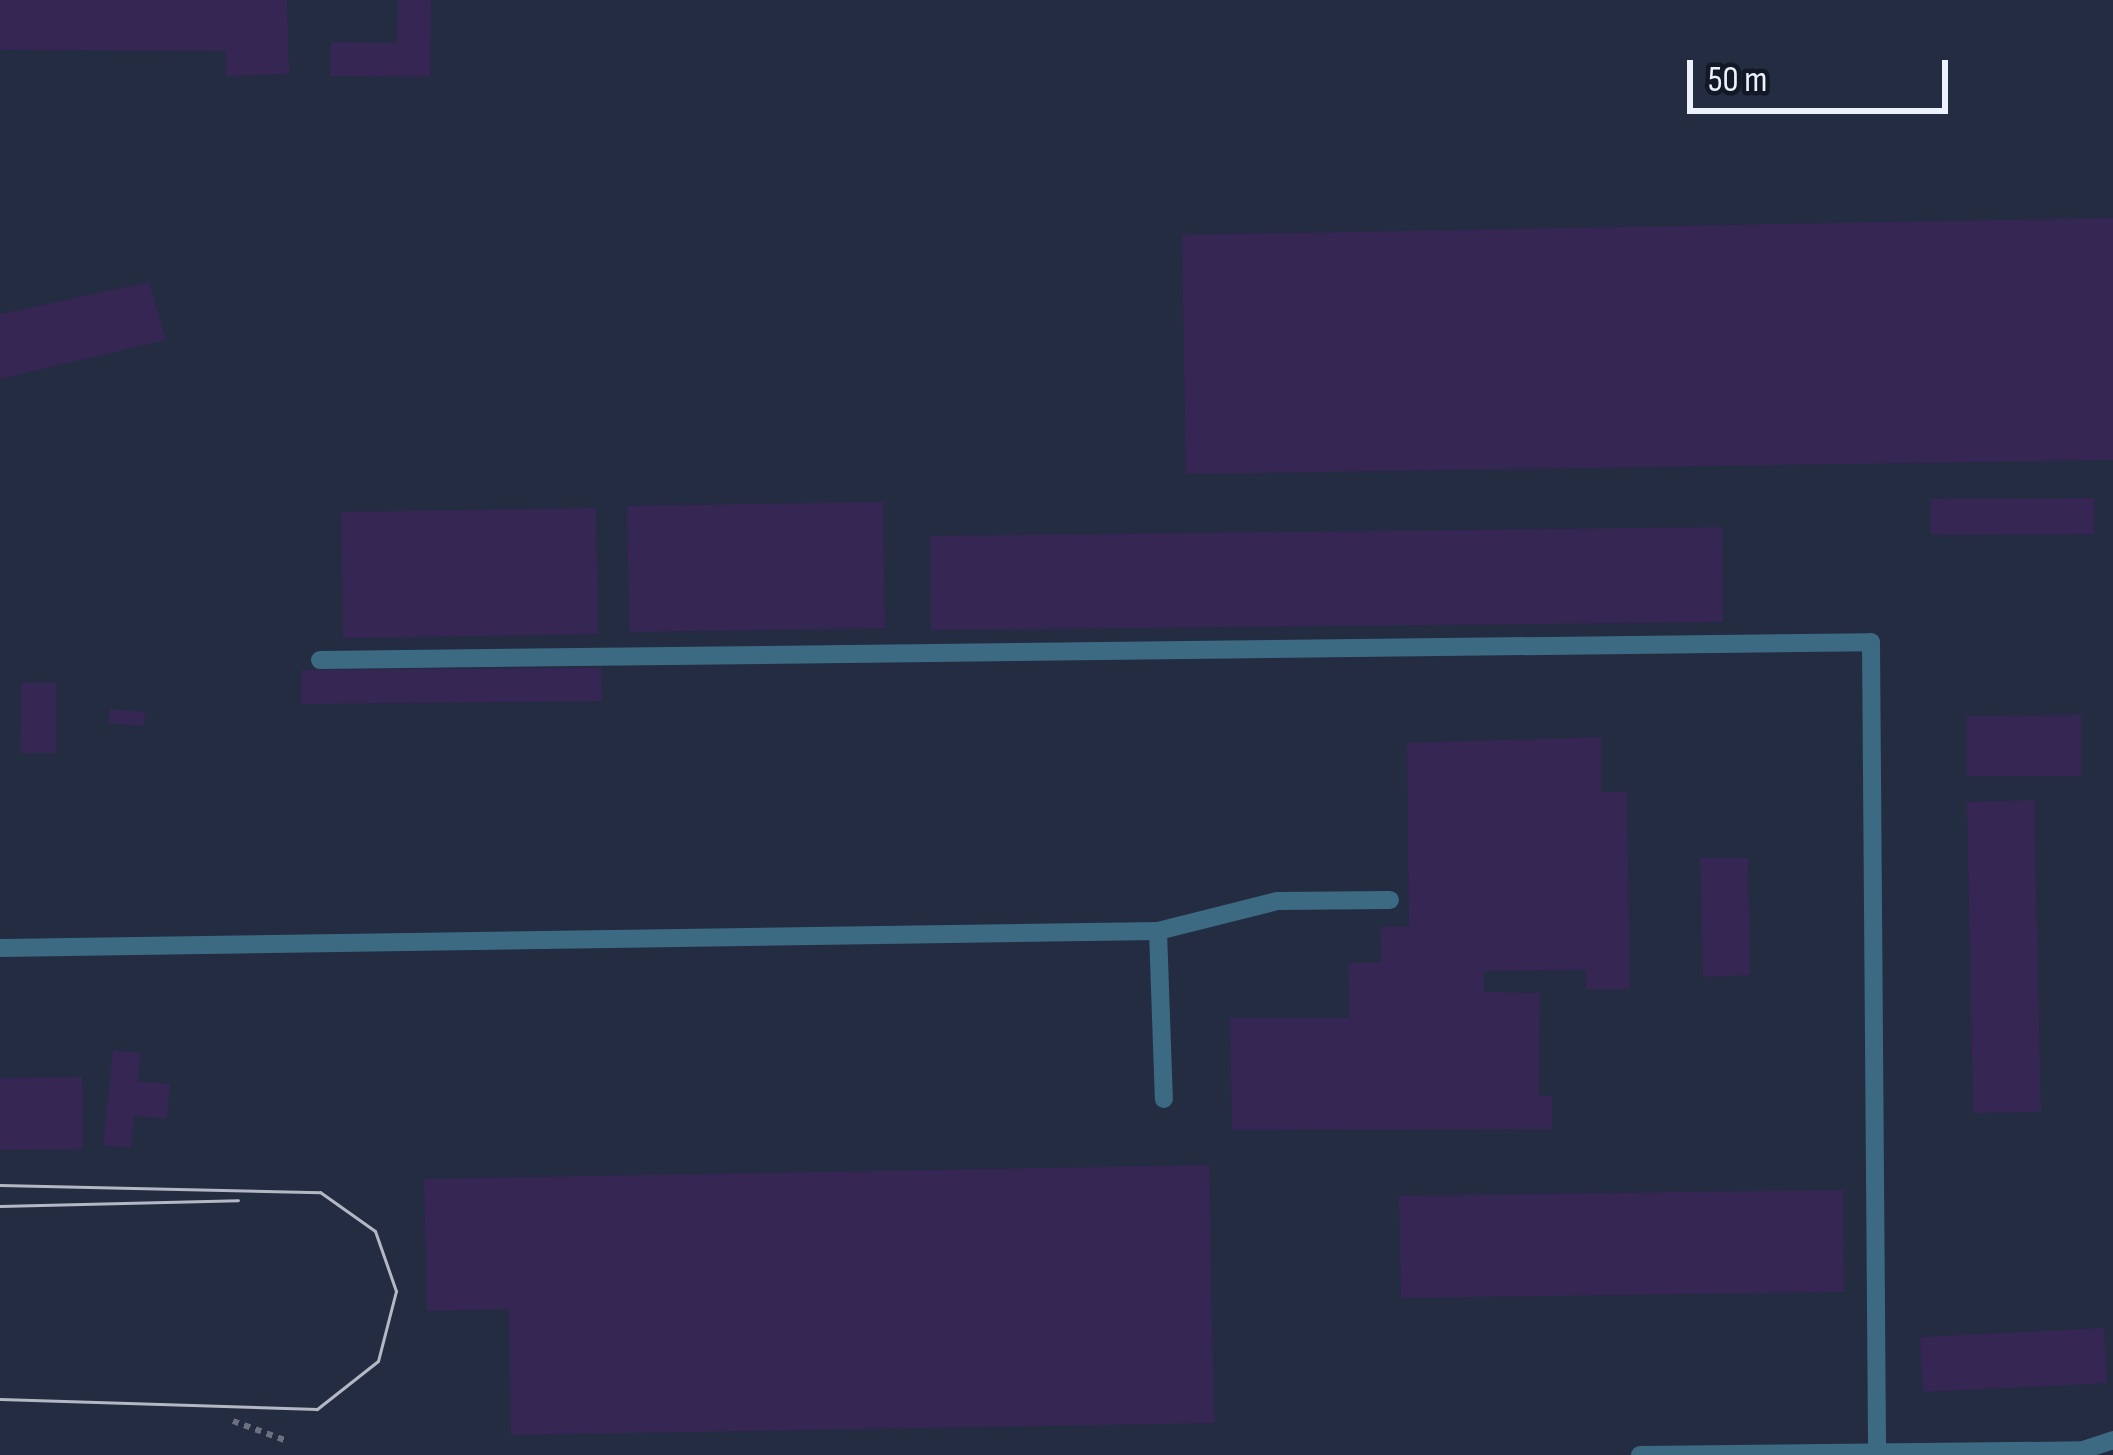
<!DOCTYPE html>
<html>
<head>
<meta charset="utf-8">
<style>
  body { margin:0 }
  #map { position:relative; width:2113px; height:1455px; overflow:hidden; background:#1b2130; font-family:"Sofia Sans Condensed",sans-serif }
  div>[style] { position:absolute }
  .built>* { inset:0; background:#232c40 }
  .building>* { inset:0; background:#362654 }
  .path>* { height:6px; margin-top:-3px; transform-origin:0; background:repeating-linear-gradient(90deg,#6c717f 0 6px,transparent 0 12px) }
  .lane>* { height:18px; margin:-9px; padding:0 9px; transform-origin:9px; border-radius:9px; background:#3c6a83 }
  .tram>* { height:3px; margin:-1.5px; padding:0 1.5px; transform-origin:1.5px; border-radius:1.5px; background:#b3b8c4 }
  span { translate:-50% -50%; white-space:nowrap; text-align:center; line-height:1.15; -webkit-text-stroke:9px #121826; paint-order:stroke }
  .scale { position:absolute; left:1687px; top:60px; width:261px; height:54px; box-sizing:border-box; border:6px solid #edf1fc; border-top:0; padding-left:15px; font-size:36px; line-height:42px; white-space:nowrap; color:#edf1fc; -webkit-text-stroke:9px #121826; paint-order:stroke }
</style>
</head>
<body>
<div id="map">
  <div class="built">
    <i style="clip-path:polygon(0 0,2113px 0,2113px 1455px,0 1455px)"></i>
  </div>
  <div class="building">
    <i style="clip-path:polygon(0 0,287px 0,289px 74px,226px 76px,226px 51px,0 50px)"></i>
    <i style="clip-path:polygon(398px 0,431px 0,430px 77px,330px 76px,331px 42px,397px 43px)"></i>
    <i style="clip-path:polygon(2113px 218px,2113px 460px,1186px 474px,1182px 235px)"></i>
    <i style="clip-path:polygon(149px 282px,166px 340px,0 379px,0 314px)"></i>
    <i style="clip-path:polygon(2094px 498px,2094px 534px,1931px 535px,1931px 499px)"></i>
    <i style="clip-path:polygon(883px 502px,885px 628px,629px 632px,627px 506px)"></i>
    <i style="clip-path:polygon(596px 508px,598px 634px,343px 638px,341px 512px)"></i>
    <i style="clip-path:polygon(1722px 527px,1723px 622px,931px 630px,930px 536px)"></i>
    <i style="clip-path:polygon(601px 668px,602px 701px,301px 704px,302px 670px)"></i>
    <i style="clip-path:polygon(21px 683px,56px 683px,56px 753px,20px 753px)"></i>
    <i style="clip-path:polygon(110px 709px,145px 712px,144px 726px,109px 723px)"></i>
    <i style="clip-path:polygon(2081px 715px,2081px 776px,1967px 776px,1967px 716px)"></i>
    <i style="clip-path:polygon(1601px 737px,1601px 792px,1627px 792px,1630px 989px,1586px 989px,1586px 970px,1484px 971px,1484px 992px,1540px 993px,1539px 1096px,1552px 1096px,1552px 1129px,1232px 1130px,1230px 1018px,1349px 1018px,1348px 963px,1381px 962px,1380px 927px,1409px 926px,1407px 743px)"></i>
    <i style="clip-path:polygon(2034px 800px,2041px 1112px,1973px 1113px,1967px 802px)"></i>
    <i style="clip-path:polygon(1700px 858px,1748px 858px,1750px 975px,1703px 977px)"></i>
    <i style="clip-path:polygon(113px 1050px,141px 1053px,138px 1081px,170px 1084px,167px 1118px,134px 1116px,131px 1148px,103px 1145px)"></i>
    <i style="clip-path:polygon(82px 1077px,83px 1149px,0 1150px,0 1078px)"></i>
    <i style="clip-path:polygon(1209px 1165px,1214px 1423px,511px 1435px,509px 1309px,427px 1311px,424px 1179px)"></i>
    <i style="clip-path:polygon(1843px 1190px,1844px 1292px,1401px 1298px,1399px 1196px)"></i>
    <i style="clip-path:polygon(2104px 1328px,2107px 1383px,1923px 1392px,1920px 1337px)"></i>
  </div>
  <div class="path">
    <i style="left:233px;top:1421px;width:58px;rotate:20.3deg"></i>
  </div>
  <div class="lane">
    <i style="left:320px;top:660px;width:1551px;rotate:-0.66deg"></i>
    <i style="left:1871px;top:642px;width:808px;rotate:89.57deg"></i>
    <i style="left:1158px;top:931px;width:123px;rotate:-14.1deg"></i>
    <i style="left:1277px;top:901px;width:113px;rotate:-0.5deg"></i>
    <i style="left:0;top:948px;width:1158px;rotate:-0.84deg"></i>
    <i style="left:1158px;top:931px;width:168px;rotate:88deg"></i>
    <i style="left:1640px;top:1455px;width:443px;rotate:-0.6deg"></i>
    <i style="left:2083px;top:1450px;width:32px;rotate:-18deg"></i>
  </div>
  <div class="tram">
    <i style="left:0;top:1185px;width:320px;rotate:1.3deg"></i>
    <i style="left:320px;top:1192px;width:67px;rotate:35.3deg"></i>
    <i style="left:375px;top:1231px;width:64px;rotate:70.7deg"></i>
    <i style="left:396px;top:1291px;width:72px;rotate:104.4deg"></i>
    <i style="left:378px;top:1361px;width:78px;rotate:141.8deg"></i>
    <i style="left:317px;top:1409px;width:317px;rotate:-178.2deg"></i>
    <i style="left:0;top:1206px;width:238px;rotate:-1.4deg"></i>
  </div>
  <div class="scale">50 m</div>
</div>
</body>
</html>
